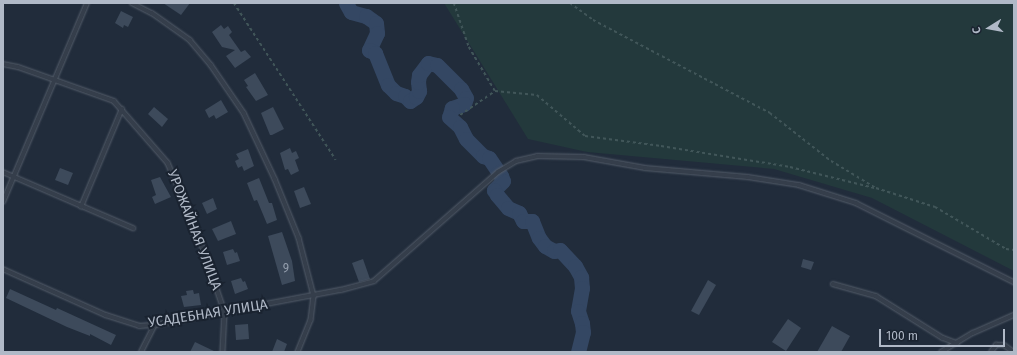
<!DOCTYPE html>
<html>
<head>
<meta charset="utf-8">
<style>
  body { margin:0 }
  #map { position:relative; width:1017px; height:355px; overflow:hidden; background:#212c3b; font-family:"Fira Sans",sans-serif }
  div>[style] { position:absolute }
  .green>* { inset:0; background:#23393c }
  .river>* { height:15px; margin:-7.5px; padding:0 7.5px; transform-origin:7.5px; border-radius:7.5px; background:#344763 }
  .building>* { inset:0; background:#3d4a5b }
  .path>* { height:1.5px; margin-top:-0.75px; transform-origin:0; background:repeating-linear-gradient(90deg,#415659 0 3px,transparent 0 6px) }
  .roads { filter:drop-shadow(0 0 1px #535c69) drop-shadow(0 0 1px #535c69) }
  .service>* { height:3.5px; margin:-1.75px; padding:0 1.75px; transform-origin:1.75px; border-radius:1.75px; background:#353e4b }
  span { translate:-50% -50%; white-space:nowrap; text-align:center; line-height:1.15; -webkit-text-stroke:4px #1a2330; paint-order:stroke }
  .number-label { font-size:12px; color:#939dac }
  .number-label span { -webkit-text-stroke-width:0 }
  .street-label { font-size:14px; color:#b0b9c7 }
  .frame { position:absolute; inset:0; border:4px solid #b0b9c7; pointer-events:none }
  .north { position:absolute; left:969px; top:8px; width:40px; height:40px; -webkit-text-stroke:3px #1a2330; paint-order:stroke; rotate:259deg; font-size:11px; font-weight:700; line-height:16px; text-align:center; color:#b0b9c7 }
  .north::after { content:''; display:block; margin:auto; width:14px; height:18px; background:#b0b9c7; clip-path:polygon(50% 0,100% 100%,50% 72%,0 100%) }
  .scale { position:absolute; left:879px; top:329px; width:126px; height:18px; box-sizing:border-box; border:2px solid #b0b9c7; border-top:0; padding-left:5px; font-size:12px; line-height:14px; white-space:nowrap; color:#b0b9c7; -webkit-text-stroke:3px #1a2330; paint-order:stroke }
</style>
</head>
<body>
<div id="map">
  <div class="green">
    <i style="clip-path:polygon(444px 3px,1014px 3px,1014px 271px,872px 198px,774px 169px,587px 152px,528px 139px)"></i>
  </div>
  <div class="river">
    <i style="left:346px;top:3px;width:10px;rotate:61deg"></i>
    <i style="left:351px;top:12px;width:16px;rotate:15deg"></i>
    <i style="left:366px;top:16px;width:12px;rotate:35deg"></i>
    <i style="left:376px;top:23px;width:10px;rotate:84deg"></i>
    <i style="left:377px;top:33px;width:19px;rotate:115deg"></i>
    <i style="left:369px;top:50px;width:7px;rotate:27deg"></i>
    <i style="left:375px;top:53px;width:35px;rotate:68deg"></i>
    <i style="left:388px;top:85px;width:11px;rotate:45deg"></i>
    <i style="left:396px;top:93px;width:9px;rotate:18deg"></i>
    <i style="left:405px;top:96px;width:7px;rotate:45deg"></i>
    <i style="left:410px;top:101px;width:7px;rotate:-34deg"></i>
    <i style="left:416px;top:97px;width:7px;rotate:-63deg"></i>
    <i style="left:419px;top:91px;width:9px;rotate:-96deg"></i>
    <i style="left:418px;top:82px;width:7px;rotate:-82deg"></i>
    <i style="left:419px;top:75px;width:15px;rotate:-53deg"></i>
    <i style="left:428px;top:63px;width:9px;rotate:13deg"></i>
    <i style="left:437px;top:65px;width:34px;rotate:45deg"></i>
    <i style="left:461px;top:89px;width:10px;rotate:61deg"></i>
    <i style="left:466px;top:98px;width:6px;rotate:108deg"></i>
    <i style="left:464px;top:104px;width:13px;rotate:162deg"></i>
    <i style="left:452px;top:108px;width:9px;rotate:108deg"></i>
    <i style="left:449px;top:117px;width:15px;rotate:42deg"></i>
    <i style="left:460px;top:127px;width:13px;rotate:63deg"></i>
    <i style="left:466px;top:139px;width:24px;rotate:45deg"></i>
    <i style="left:483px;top:156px;width:6px;rotate:18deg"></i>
    <i style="left:489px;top:158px;width:22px;rotate:56deg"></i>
    <i style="left:501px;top:176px;width:5px;rotate:68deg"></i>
    <i style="left:503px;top:181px;width:13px;rotate:135deg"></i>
    <i style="left:494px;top:190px;width:6px;rotate:59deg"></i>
    <i style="left:497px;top:195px;width:17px;rotate:50deg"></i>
    <i style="left:508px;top:208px;width:12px;rotate:24deg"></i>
    <i style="left:519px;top:213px;width:9px;rotate:63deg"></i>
    <i style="left:523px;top:221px;width:9px"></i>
    <i style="left:532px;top:221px;width:18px;rotate:68deg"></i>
    <i style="left:539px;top:238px;width:10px;rotate:53deg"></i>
    <i style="left:545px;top:246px;width:10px;rotate:29deg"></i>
    <i style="left:554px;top:251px;width:6px;rotate:-9deg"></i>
    <i style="left:560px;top:250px;width:22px;rotate:47deg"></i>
    <i style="left:575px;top:266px;width:13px;rotate:61deg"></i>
    <i style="left:581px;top:277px;width:11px;rotate:85deg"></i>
    <i style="left:582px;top:288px;width:23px;rotate:100deg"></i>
    <i style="left:578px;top:311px;width:13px;rotate:72deg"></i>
    <i style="left:582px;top:323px;width:9px;rotate:84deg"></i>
    <i style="left:583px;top:332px;width:21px;rotate:104deg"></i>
  </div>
  <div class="building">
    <i style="clip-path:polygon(163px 3px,190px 3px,181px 15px)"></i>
    <i style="clip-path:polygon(121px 11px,133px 17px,128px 27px,124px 25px,123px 28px,115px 23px)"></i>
    <i style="clip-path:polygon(221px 25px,224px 29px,228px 26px,232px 32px,229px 35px,241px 52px,245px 50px,251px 57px,235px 68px,226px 56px,235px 50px,222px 47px,212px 32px)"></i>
    <i style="clip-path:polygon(255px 73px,268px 95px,256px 101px,246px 87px,248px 86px,244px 80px)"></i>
    <i style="clip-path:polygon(221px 100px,228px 112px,216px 119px,214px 115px,209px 118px,205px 110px)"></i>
    <i style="clip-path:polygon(154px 107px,168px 119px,162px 127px,148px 114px)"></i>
    <i style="clip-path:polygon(273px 107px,284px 129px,272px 135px,270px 135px,261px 113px)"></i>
    <i style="clip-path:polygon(290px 148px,292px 153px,296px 151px,299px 158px,295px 160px,299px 171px,291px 175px,288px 169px,285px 170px,280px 153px)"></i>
    <i style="clip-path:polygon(248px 149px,254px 166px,244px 171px,242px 166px,238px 168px,235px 161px,239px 159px,236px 154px)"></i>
    <i style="clip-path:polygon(60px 168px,73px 173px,68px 185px,55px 180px)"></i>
    <i style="clip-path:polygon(160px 177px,171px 197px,155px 204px,152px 197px,156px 195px,151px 180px)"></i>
    <i style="clip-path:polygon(259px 178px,269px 203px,272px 203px,277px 220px,267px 224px,257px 200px,254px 201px,247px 183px)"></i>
    <i style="clip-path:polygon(304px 187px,311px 204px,300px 208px,294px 191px)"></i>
    <i style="clip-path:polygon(213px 198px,217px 209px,207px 214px,202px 203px)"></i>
    <i style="clip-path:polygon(231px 221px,236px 234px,218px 241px,212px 229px)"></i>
    <i style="clip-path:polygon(282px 232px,292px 261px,295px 281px,282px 285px,268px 236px)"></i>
    <i style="clip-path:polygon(233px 249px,235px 253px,237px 252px,240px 261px,227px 265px,223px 252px)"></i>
    <i style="clip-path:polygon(363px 259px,370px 279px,359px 282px,352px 263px)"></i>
    <i style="clip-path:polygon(803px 259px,814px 262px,811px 270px,801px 267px)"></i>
    <i style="clip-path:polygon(241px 278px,243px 282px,245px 281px,248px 289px,235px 294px,231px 281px)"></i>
    <i style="clip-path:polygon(708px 280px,716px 285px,699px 315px,691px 311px)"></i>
    <i style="clip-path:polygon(10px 289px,56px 310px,57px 308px,116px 335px,111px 345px,90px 334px,90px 336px,67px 327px,6px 298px)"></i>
    <i style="clip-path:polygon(193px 290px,194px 294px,199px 293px,201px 305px,184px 307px,181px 296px,187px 295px,186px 291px)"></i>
    <i style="clip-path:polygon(788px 319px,801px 328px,786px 351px,772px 342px)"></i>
    <i style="clip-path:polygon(248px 324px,249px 339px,236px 340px,235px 325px)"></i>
    <i style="clip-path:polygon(832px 326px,850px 336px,841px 352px,817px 352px)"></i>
    <i style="clip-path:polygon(277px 339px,287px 344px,284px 352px,272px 352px)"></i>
    <i style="clip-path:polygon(195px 342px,216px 352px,190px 352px)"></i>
  </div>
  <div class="path">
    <i style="left:234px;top:3px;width:187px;rotate:57deg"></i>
    <i style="left:454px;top:3px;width:46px;rotate:71.2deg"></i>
    <i style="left:469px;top:47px;width:51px;rotate:59.4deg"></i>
    <i style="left:570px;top:3px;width:29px;rotate:36deg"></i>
    <i style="left:593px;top:20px;width:200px;rotate:27.7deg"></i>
    <i style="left:770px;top:113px;width:78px;rotate:38.2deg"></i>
    <i style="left:831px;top:161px;width:52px;rotate:31deg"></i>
    <i style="left:876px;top:188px;width:62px;rotate:17.9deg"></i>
    <i style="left:935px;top:207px;width:82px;rotate:30.6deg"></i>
    <i style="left:1006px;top:249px;width:8px;rotate:7deg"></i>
    <i style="left:460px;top:115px;width:42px;rotate:-34.4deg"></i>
    <i style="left:495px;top:91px;width:42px;rotate:5.4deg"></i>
    <i style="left:537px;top:95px;width:63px;rotate:40.5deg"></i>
    <i style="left:585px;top:136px;width:77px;rotate:7.5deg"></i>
    <i style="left:661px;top:146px;width:131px;rotate:9.2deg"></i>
    <i style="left:790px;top:167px;width:87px;rotate:14deg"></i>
  </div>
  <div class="roads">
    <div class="service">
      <i style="left:132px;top:3px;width:22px;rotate:27deg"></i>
      <i style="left:152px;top:13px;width:47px;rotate:35.4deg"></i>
      <i style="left:190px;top:40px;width:33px;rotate:50deg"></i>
      <i style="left:211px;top:65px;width:58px;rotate:55.5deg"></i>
      <i style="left:244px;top:113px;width:73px;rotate:64.8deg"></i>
      <i style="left:275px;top:179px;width:64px;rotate:67.9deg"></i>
      <i style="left:299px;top:238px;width:60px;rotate:75.5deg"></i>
      <i style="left:314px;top:296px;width:24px;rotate:97deg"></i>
      <i style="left:311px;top:320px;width:35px;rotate:112deg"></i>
      <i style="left:3px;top:64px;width:15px;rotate:11deg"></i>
      <i style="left:18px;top:67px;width:102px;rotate:19.5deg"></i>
      <i style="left:114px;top:101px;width:82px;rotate:48.9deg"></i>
      <i style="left:168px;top:163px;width:68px;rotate:66.5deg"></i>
      <i style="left:195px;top:225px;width:92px;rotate:71deg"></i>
      <i style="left:225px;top:312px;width:40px;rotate:92.9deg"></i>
      <i style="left:3px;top:172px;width:142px;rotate:23.3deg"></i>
      <i style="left:3px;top:202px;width:216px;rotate:-67.1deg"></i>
      <i style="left:81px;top:207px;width:106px;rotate:-67.3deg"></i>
      <i style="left:3px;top:269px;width:113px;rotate:24.1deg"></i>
      <i style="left:106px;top:315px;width:35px;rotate:18deg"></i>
      <i style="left:139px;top:326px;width:16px;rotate:-4deg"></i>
      <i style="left:155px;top:325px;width:189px;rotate:-10.7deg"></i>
      <i style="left:341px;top:290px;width:34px;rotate:-15deg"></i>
      <i style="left:374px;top:281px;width:165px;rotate:-41.3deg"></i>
      <i style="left:498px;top:172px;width:21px;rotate:-31deg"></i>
      <i style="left:516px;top:161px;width:22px;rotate:-13deg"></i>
      <i style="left:537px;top:156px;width:47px;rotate:1.2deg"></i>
      <i style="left:584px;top:157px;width:62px;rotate:10.2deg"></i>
      <i style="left:645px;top:168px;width:103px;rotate:5deg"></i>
      <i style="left:748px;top:177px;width:52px;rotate:8.9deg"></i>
      <i style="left:799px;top:185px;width:60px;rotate:17.5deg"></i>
      <i style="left:856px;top:203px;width:177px;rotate:26.6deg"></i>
      <i style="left:833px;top:284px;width:45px;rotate:15.6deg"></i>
      <i style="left:876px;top:296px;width:79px;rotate:32.1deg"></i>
      <i style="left:943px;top:338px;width:15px;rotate:20deg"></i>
      <i style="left:141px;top:352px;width:30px;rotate:-63deg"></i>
      <i style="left:941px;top:352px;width:37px;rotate:-31deg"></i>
      <i style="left:973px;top:333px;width:45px;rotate:-23.7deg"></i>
      <i style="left:991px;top:352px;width:9px;rotate:-54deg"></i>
      <i style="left:996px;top:345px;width:8px"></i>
      <i style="left:1004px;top:345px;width:12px;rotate:35deg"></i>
    </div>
  </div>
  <div class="number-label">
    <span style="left:286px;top:269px">9</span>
  </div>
  <div class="street-label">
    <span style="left:194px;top:230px;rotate:69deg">УРОЖАЙНАЯ УЛИЦА</span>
    <span style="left:208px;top:314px;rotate:-9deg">УСАДЕБНАЯ УЛИЦА</span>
  </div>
  <div class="frame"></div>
  <div class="north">С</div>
  <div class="scale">100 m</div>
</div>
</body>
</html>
